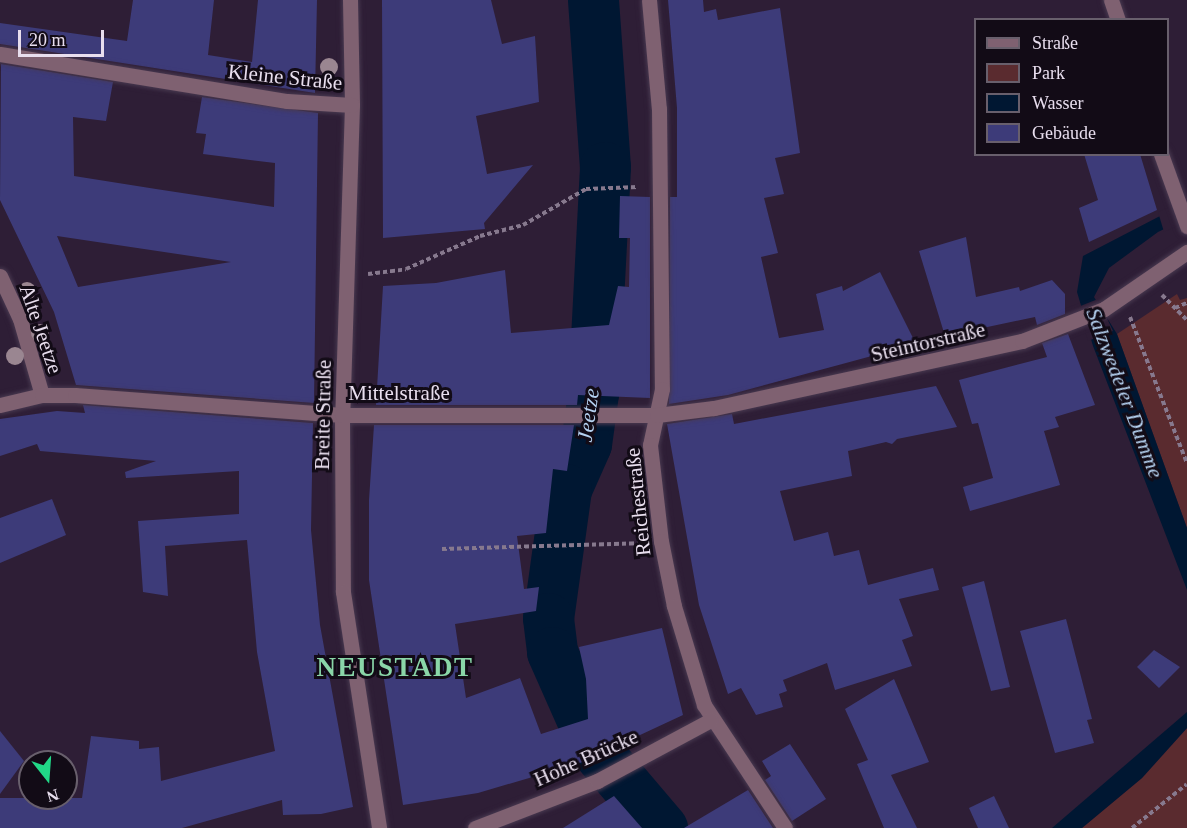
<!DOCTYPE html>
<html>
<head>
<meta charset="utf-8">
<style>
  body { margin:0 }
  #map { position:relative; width:1187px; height:828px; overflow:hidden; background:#2e1e36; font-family:"Times New Roman",serif }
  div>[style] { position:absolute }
  .green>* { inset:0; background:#5a2b2f }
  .water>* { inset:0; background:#001732 }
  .pier>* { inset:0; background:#2e1e36 }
  .river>* { height:51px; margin:-25.5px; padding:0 25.5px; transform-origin:25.5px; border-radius:25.5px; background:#001732 }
  .building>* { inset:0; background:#3d3b79 }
  .path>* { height:4px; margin-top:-2px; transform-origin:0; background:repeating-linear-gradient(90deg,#87798e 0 4.5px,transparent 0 7.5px) }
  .roads { filter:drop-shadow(0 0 2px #483950) drop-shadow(0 0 2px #483950) }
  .minor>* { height:15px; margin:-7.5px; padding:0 7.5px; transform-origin:7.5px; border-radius:7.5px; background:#7f6171 }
  .trees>* { width:18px; height:18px; margin:-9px; border-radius:50%; background:#9a8691 }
  span { translate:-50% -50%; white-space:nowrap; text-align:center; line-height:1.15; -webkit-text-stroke:6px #120b16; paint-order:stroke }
  .street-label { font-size:21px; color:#e8deee }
  .water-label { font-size:22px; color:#b4d0ef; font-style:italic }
  .district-label { font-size:27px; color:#8ad6a8; font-weight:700; letter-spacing:1.5px }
  .legend { position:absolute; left:974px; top:18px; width:195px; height:138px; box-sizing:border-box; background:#120b16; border:2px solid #685f6c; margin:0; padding:8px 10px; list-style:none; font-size:18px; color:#e8deee }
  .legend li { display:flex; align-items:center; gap:12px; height:30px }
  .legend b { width:30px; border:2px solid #685f6c }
  .north { position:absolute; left:18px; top:750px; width:60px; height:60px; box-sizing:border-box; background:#120b16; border:2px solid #685f6c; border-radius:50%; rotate:163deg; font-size:16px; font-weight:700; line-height:24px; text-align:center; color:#e8deee }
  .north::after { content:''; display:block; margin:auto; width:21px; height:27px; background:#21d887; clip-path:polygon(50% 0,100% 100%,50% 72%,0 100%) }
  .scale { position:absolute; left:18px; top:30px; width:86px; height:27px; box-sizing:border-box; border:3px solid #e8deee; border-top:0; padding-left:8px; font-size:18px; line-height:21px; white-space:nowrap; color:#e8deee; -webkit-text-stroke:4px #120b16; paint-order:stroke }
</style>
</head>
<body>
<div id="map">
  <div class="green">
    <i style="clip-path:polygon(1177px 294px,1180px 300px,1187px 298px,1187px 528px,1117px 334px)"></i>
    <i style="clip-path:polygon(1187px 728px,1187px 828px,1082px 828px,1142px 778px)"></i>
  </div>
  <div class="water">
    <i style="clip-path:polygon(1187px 202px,1187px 218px,1158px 232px,1109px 268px,1094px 297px,1117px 334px,1187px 528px,1187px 590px,1093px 346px,1077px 292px,1083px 256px)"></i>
    <i style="clip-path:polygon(1187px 712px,1187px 728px,1142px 778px,1082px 828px,1052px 828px)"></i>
  </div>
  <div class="pier">
    <i style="clip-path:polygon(1187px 199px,1187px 221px,1164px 232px,1158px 212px)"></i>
    <i style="clip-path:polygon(1098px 299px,1113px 331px,1088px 341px,1078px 307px)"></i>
  </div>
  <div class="river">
    <i style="left:593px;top:0;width:167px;rotate:85.9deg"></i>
    <i style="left:605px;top:167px;width:226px;rotate:93deg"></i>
    <i style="left:593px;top:393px;width:51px;rotate:97.8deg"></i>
    <i style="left:586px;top:444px;width:49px;rotate:114deg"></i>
    <i style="left:566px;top:489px;width:130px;rotate:97.9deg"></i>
    <i style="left:548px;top:618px;width:34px;rotate:83deg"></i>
    <i style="left:552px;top:652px;width:106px;rotate:66.1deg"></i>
    <i style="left:595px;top:749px;width:104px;rotate:49.7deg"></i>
  </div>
  <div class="building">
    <i style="clip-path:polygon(133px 0,214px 0,208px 55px,252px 62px,258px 0,317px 0,315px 93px,0 44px,0 23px,127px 41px)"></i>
    <i style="clip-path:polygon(382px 0,491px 0,502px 44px,535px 36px,539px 102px,476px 116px,487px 174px,533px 165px,484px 223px,485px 229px,383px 238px)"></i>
    <i style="clip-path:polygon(668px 0,703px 0,704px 12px,716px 9px,718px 20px,780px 8px,800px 153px,775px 158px,784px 194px,764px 198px,778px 253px,761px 257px,779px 338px,824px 330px,816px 294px,842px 286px,843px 291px,880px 272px,916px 344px,728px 395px,669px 404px,670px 197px,677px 197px,677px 108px)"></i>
    <i style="clip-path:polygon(evenodd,1px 64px,113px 82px,106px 121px,73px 117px,74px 176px,156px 189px,274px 207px,275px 163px,203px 154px,206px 134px,196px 133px,202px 97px,318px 113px,314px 403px,76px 385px,54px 312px,0 200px,1px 64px,57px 236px,231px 262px,78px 287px,57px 236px)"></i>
    <i style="clip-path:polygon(1084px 154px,1140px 154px,1157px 210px,1089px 242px,1079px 208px,1098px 200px)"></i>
    <i style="clip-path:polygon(620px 196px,650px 197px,650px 398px,578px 395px,577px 405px,376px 405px,383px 286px,436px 283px,505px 270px,511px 333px,609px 325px,618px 286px,629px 287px,630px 238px,619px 238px)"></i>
    <i style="clip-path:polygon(966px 237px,976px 297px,1019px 287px,1020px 291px,1052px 280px,1065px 294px,1065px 314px,1037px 325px,1035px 317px,945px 336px,919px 251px)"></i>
    <i style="clip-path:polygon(1068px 334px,1095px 405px,1055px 417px,1059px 427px,1044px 431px,1060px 485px,970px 511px,963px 487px,993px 478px,978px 423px,972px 424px,959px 380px,1047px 357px,1042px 343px)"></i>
    <i style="clip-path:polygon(936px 386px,957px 427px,897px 439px,892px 444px,886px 442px,848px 451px,852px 476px,780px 491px,794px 541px,828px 532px,834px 556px,859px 550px,868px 585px,933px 568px,939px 590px,899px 599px,913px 636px,902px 640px,912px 666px,835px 690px,827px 663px,783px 680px,787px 691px,779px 694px,783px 707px,756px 715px,741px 688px,728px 694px,699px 605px,667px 424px,732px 414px,734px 424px)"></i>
    <i style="clip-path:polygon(83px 405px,313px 423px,311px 530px,320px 625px,353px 807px,321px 814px,283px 815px,282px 800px,182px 828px,0 828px,0 798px,82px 798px,91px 736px,139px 741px,139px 749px,159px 747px,161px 781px,275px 751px,257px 652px,247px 540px,165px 546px,168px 596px,143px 592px,138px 521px,239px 514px,239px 471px,126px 478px,125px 472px,156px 461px,40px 451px,37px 444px,0 456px,0 419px,57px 411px,85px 413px)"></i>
    <i style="clip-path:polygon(374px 425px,574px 425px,567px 471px,553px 469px,546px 533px,517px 536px,524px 589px,539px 587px,536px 611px,455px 624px,466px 698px,520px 678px,541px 734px,588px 719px,586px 679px,579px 647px,662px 628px,683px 715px,580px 763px,478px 793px,403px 805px,369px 580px,369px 500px)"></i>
    <i style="clip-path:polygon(52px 499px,66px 535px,0 563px,0 518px)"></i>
    <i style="clip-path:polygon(984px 581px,1010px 687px,991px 691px,962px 587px)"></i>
    <i style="clip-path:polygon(1066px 619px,1092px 719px,1087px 720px,1094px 743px,1055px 753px,1020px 631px)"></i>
    <i style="clip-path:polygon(1154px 650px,1180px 667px,1159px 688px,1137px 667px)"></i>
    <i style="clip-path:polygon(894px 679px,929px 762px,891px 775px,917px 828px,884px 828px,857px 764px,868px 760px,845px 709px)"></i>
    <i style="clip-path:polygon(0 731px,24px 761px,0 794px)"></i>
    <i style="clip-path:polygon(790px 744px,826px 799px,792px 821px,765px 780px,771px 776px,762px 761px)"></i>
    <i style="clip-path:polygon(748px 790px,773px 828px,684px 828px)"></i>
    <i style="clip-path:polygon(614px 796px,642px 828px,563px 828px)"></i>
    <i style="clip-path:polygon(994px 796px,1009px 828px,978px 828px,969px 808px)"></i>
  </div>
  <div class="path">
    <i style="left:368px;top:274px;width:38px;rotate:-7deg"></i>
    <i style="left:406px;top:269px;width:81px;rotate:-24deg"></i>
    <i style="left:480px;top:236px;width:44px;rotate:-14.3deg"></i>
    <i style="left:523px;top:225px;width:73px;rotate:-29.7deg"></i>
    <i style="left:586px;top:189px;width:52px;rotate:-2.2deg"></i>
    <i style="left:1162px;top:295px;width:35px;rotate:45deg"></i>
    <i style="left:1175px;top:308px;width:13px;rotate:-23deg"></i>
    <i style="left:1130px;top:317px;width:157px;rotate:68.7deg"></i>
    <i style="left:442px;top:549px;width:197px;rotate:-1.7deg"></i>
    <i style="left:1132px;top:828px;width:70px;rotate:-38.7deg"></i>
  </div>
  <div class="roads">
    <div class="minor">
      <i style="left:350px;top:0;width:105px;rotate:88.9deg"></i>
      <i style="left:352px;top:105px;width:310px;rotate:91.8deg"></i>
      <i style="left:342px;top:415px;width:177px;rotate:89.7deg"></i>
      <i style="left:343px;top:592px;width:239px;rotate:81.3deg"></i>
      <i style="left:649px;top:0;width:109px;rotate:84.8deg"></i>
      <i style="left:659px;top:109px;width:280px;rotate:89.4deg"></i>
      <i style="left:662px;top:389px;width:57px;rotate:102.1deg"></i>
      <i style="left:650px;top:445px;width:97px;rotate:83.5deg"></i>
      <i style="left:661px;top:541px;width:66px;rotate:78.7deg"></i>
      <i style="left:674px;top:606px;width:103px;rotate:73.1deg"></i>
      <i style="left:704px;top:705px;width:147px;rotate:56.6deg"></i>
      <i style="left:1111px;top:0;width:21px;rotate:71deg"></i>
      <i style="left:0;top:54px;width:291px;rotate:9.3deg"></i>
      <i style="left:287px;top:101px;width:65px;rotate:3.5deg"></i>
      <i style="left:1161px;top:154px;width:77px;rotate:70.1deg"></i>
      <i style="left:0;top:276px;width:47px;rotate:65.1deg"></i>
      <i style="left:20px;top:319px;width:79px;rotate:73.9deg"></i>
      <i style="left:0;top:405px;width:43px;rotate:-13.4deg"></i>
      <i style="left:42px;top:395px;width:33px"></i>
      <i style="left:75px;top:395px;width:268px;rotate:4.3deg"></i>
      <i style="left:342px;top:415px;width:315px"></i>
      <i style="left:657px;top:415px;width:57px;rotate:-7deg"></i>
      <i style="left:714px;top:408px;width:315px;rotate:-12.3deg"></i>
      <i style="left:1022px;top:341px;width:88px;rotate:-21.3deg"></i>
      <i style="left:1104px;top:309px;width:101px;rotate:-34.5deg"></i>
      <i style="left:475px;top:828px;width:131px;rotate:-21.1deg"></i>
      <i style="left:597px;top:781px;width:129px;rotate:-28.2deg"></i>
    </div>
  </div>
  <div class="trees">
    <i style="left:329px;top:67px"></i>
    <i style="left:27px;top:291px"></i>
    <i style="left:40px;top:333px"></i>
    <i style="left:15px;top:356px"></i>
  </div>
  <div class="street-label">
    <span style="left:285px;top:77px;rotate:6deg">Kleine Straße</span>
    <span style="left:41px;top:329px;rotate:71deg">Alte Jeetze</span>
    <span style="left:928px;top:342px;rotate:-13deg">Steintorstraße</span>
    <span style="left:399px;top:393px">Mittelstraße</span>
    <span style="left:323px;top:415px;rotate:-89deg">Breite Straße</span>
    <span style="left:638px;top:502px;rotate:-96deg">Reichestraße</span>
    <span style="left:586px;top:758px;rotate:-24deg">Hohe Brücke</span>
  </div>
  <div class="water-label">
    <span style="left:1125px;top:393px;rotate:69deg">Salzwedeler Dumme</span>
    <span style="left:588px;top:415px;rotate:-82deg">Jeetze</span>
  </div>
  <div class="district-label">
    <span style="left:395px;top:668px">NEUSTADT</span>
  </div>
  <ul class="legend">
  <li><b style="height:8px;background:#7f6171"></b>Straße</li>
  <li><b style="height:16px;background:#5a2b2f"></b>Park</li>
  <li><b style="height:16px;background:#001732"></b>Wasser</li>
  <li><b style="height:16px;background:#3d3b79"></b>Gebäude</li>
  </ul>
  <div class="north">N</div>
  <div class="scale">20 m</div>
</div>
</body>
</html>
